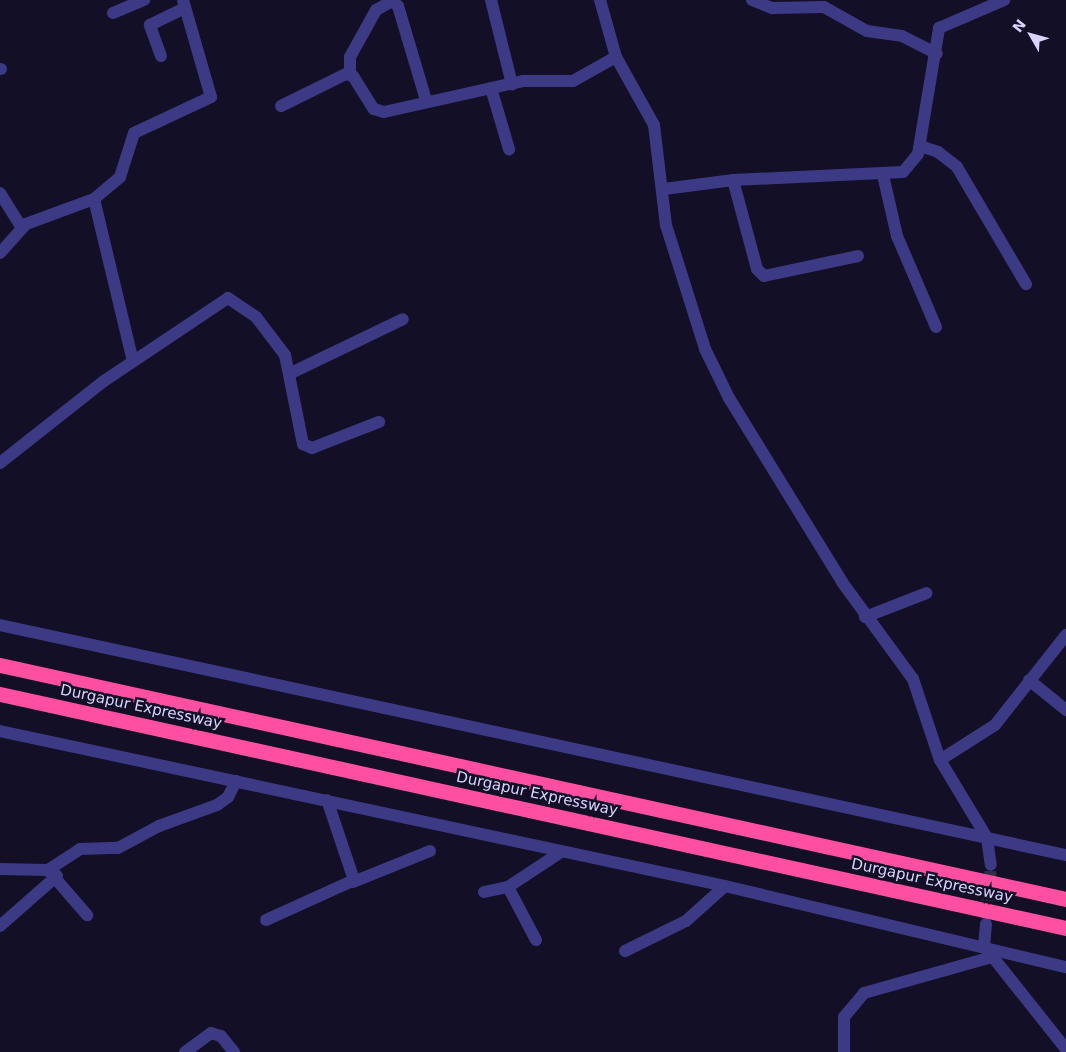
<!DOCTYPE html>
<html>
<head>
<meta charset="utf-8">
<style>
  body { margin:0 }
  #map { position:relative; width:1066px; height:1052px; overflow:hidden; background:#130f26; font-family:"DejaVu Sans",sans-serif }
  div>[style] { position:absolute }
  .minor-tunnel>* { height:12px; margin-top:-6px; transform-origin:0; background:repeating-linear-gradient(90deg,#312d47 0 12px,transparent 0 18px) }
  .minor>* { height:12px; margin:-6px; padding:0 6px; transform-origin:6px; border-radius:6px; background:#3d3a85 }
  .highway>* { height:15px; margin:-7.5px; padding:0 7.5px; transform-origin:7.5px; border-radius:7.5px; background:#ff4fa3 }
  span { translate:-50% -50%; white-space:nowrap; text-align:center; line-height:1.15; -webkit-text-stroke:5px #130f26; paint-order:stroke }
  .street-label { font-size:15px; color:#d9d4ff }
  .north { position:absolute; left:1006px; top:10px; width:50px; height:50px; -webkit-text-stroke:4px #130f26; paint-order:stroke; rotate:308deg; font-size:14px; font-weight:700; line-height:20px; text-align:center; color:#d9d4ff }
  .north::after { content:''; display:block; margin:auto; width:18px; height:22px; background:#d9d4ff; clip-path:polygon(50% 0,100% 100%,50% 72%,0 100%) }
</style>
</head>
<body>
<div id="map">
  <div class="minor-tunnel">
    <i style="left:987px;top:919px;width:54px;rotate:-85.8deg"></i>
  </div>
  <div class="minor">
    <i style="left:491px;top:0;width:87px;rotate:76deg"></i>
    <i style="left:600px;top:0;width:59px;rotate:74.3deg"></i>
    <i style="left:616px;top:57px;width:78px;rotate:60.8deg"></i>
    <i style="left:654px;top:125px;width:101px;rotate:83.2deg"></i>
    <i style="left:666px;top:225px;width:130px;rotate:72.5deg"></i>
    <i style="left:705px;top:349px;width:55px;rotate:63.9deg"></i>
    <i style="left:729px;top:398px;width:216px;rotate:58.4deg"></i>
    <i style="left:842px;top:582px;width:120px;rotate:53.8deg"></i>
    <i style="left:913px;top:679px;width:85px;rotate:71.6deg"></i>
    <i style="left:940px;top:760px;width:91px;rotate:58.9deg"></i>
    <i style="left:987px;top:838px;width:27px;rotate:82deg"></i>
    <i style="left:752px;top:0;width:22px;rotate:22deg"></i>
    <i style="left:772px;top:8px;width:52px;rotate:-1.1deg"></i>
    <i style="left:824px;top:7px;width:49px;rotate:29.2deg"></i>
    <i style="left:867px;top:31px;width:35px;rotate:8deg"></i>
    <i style="left:902px;top:36px;width:39px;rotate:27deg"></i>
    <i style="left:113px;top:13px;width:34px;rotate:-23deg"></i>
    <i style="left:161px;top:56px;width:33px;rotate:-110deg"></i>
    <i style="left:150px;top:25px;width:39px;rotate:-26deg"></i>
    <i style="left:0;top:69px;width:1px"></i>
    <i style="left:350px;top:74px;width:17px;rotate:-90deg"></i>
    <i style="left:350px;top:57px;width:54px;rotate:-61deg"></i>
    <i style="left:376px;top:10px;width:18px;rotate:-29deg"></i>
    <i style="left:392px;top:1px;width:8px;rotate:40deg"></i>
    <i style="left:398px;top:6px;width:98px;rotate:73.4deg"></i>
    <i style="left:491px;top:88px;width:64px;rotate:73.6deg"></i>
    <i style="left:281px;top:106px;width:72px;rotate:-26.2deg"></i>
    <i style="left:346px;top:74px;width:7px;rotate:16deg"></i>
    <i style="left:353px;top:76px;width:39px;rotate:58deg"></i>
    <i style="left:374px;top:109px;width:10px;rotate:17deg"></i>
    <i style="left:384px;top:112px;width:142px;rotate:-12.6deg"></i>
    <i style="left:523px;top:81px;width:50px"></i>
    <i style="left:573px;top:81px;width:49px;rotate:-29.2deg"></i>
    <i style="left:920px;top:146px;width:19px;rotate:18deg"></i>
    <i style="left:938px;top:152px;width:24px;rotate:38deg"></i>
    <i style="left:957px;top:167px;width:136px;rotate:59.5deg"></i>
    <i style="left:883px;top:175px;width:63px;rotate:77.1deg"></i>
    <i style="left:897px;top:236px;width:99px;rotate:66.8deg"></i>
    <i style="left:733px;top:180px;width:92px;rotate:74.9deg"></i>
    <i style="left:757px;top:269px;width:10px;rotate:45deg"></i>
    <i style="left:764px;top:276px;width:96px;rotate:-12deg"></i>
    <i style="left:664px;top:189px;width:70px;rotate:-7.4deg"></i>
    <i style="left:733px;top:180px;width:170px;rotate:-2.7deg"></i>
    <i style="left:903px;top:172px;width:23px;rotate:-50deg"></i>
    <i style="left:918px;top:154px;width:128px;rotate:-80.5deg"></i>
    <i style="left:939px;top:28px;width:71px;rotate:-23.3deg"></i>
    <i style="left:0;top:193px;width:40px;rotate:58deg"></i>
    <i style="left:94px;top:199px;width:34px;rotate:-40deg"></i>
    <i style="left:120px;top:177px;width:46px;rotate:-72.3deg"></i>
    <i style="left:134px;top:133px;width:85px;rotate:-25.1deg"></i>
    <i style="left:211px;top:97px;width:101px;rotate:-106.1deg"></i>
    <i style="left:0;top:253px;width:39px;rotate:-48deg"></i>
    <i style="left:26px;top:224px;width:72px;rotate:-20.2deg"></i>
    <i style="left:94px;top:199px;width:167px;rotate:76.5deg"></i>
    <i style="left:291px;top:373px;width:124px;rotate:-25.7deg"></i>
    <i style="left:0;top:463px;width:132px;rotate:-38.3deg"></i>
    <i style="left:104px;top:381px;width:149px;rotate:-33.8deg"></i>
    <i style="left:228px;top:298px;width:34px;rotate:34deg"></i>
    <i style="left:256px;top:317px;width:48px;rotate:52.7deg"></i>
    <i style="left:285px;top:355px;width:91px;rotate:78.6deg"></i>
    <i style="left:303px;top:444px;width:10px;rotate:24deg"></i>
    <i style="left:312px;top:448px;width:72px;rotate:-21.2deg"></i>
    <i style="left:865px;top:617px;width:66px;rotate:-21.2deg"></i>
    <i style="left:0;top:625px;width:1091px;rotate:12.18deg"></i>
    <i style="left:1029px;top:680px;width:48px;rotate:39deg"></i>
    <i style="left:0;top:731px;width:741px;rotate:12.07deg"></i>
    <i style="left:725px;top:886px;width:350px;rotate:13.4deg"></i>
    <i style="left:940px;top:760px;width:65px;rotate:-32.5deg"></i>
    <i style="left:995px;top:725px;width:115px;rotate:-51.7deg"></i>
    <i style="left:0;top:869px;width:48px;rotate:1.2deg"></i>
    <i style="left:48px;top:870px;width:60px;rotate:49.1deg"></i>
    <i style="left:48px;top:870px;width:38px;rotate:-33deg"></i>
    <i style="left:80px;top:849px;width:38px;rotate:-2deg"></i>
    <i style="left:118px;top:848px;width:47px;rotate:-28.2deg"></i>
    <i style="left:159px;top:826px;width:62px;rotate:-19.9deg"></i>
    <i style="left:217px;top:805px;width:14px;rotate:-36deg"></i>
    <i style="left:228px;top:797px;width:18px;rotate:-63deg"></i>
    <i style="left:353px;top:882px;width:83px;rotate:-21.9deg"></i>
    <i style="left:508px;top:887px;width:60px;rotate:62.2deg"></i>
    <i style="left:484px;top:892px;width:25px;rotate:-12deg"></i>
    <i style="left:508px;top:887px;width:64px;rotate:-33.4deg"></i>
    <i style="left:266px;top:920px;width:97px;rotate:-24.4deg"></i>
    <i style="left:354px;top:880px;width:84px;rotate:-108.6deg"></i>
    <i style="left:986px;top:924px;width:22px;rotate:95deg"></i>
    <i style="left:984px;top:946px;width:132px;rotate:51.5deg"></i>
    <i style="left:0;top:926px;width:76px;rotate:-41.3deg"></i>
    <i style="left:625px;top:951px;width:68px;rotate:-26.2deg"></i>
    <i style="left:686px;top:921px;width:52px;rotate:-41.9deg"></i>
    <i style="left:185px;top:1052px;width:32px;rotate:-36deg"></i>
    <i style="left:211px;top:1033px;width:10px;rotate:17deg"></i>
    <i style="left:221px;top:1036px;width:21px;rotate:51deg"></i>
    <i style="left:844px;top:1052px;width:35px;rotate:-90deg"></i>
    <i style="left:844px;top:1017px;width:31px;rotate:-50deg"></i>
    <i style="left:864px;top:993px;width:133px;rotate:-15.7deg"></i>
  </div>
  <div class="highway">
    <i style="left:0;top:665px;width:1091px;rotate:12.38deg"></i>
    <i style="left:0;top:694px;width:1091px;rotate:12.38deg"></i>
  </div>
  <div class="street-label">
    <span style="left:141px;top:707px;rotate:12deg">Durgapur Expressway</span>
    <span style="left:537px;top:794px;rotate:12deg">Durgapur Expressway</span>
    <span style="left:932px;top:881px;rotate:12deg">Durgapur Expressway</span>
  </div>
  <div class="north">N</div>
</div>
</body>
</html>
